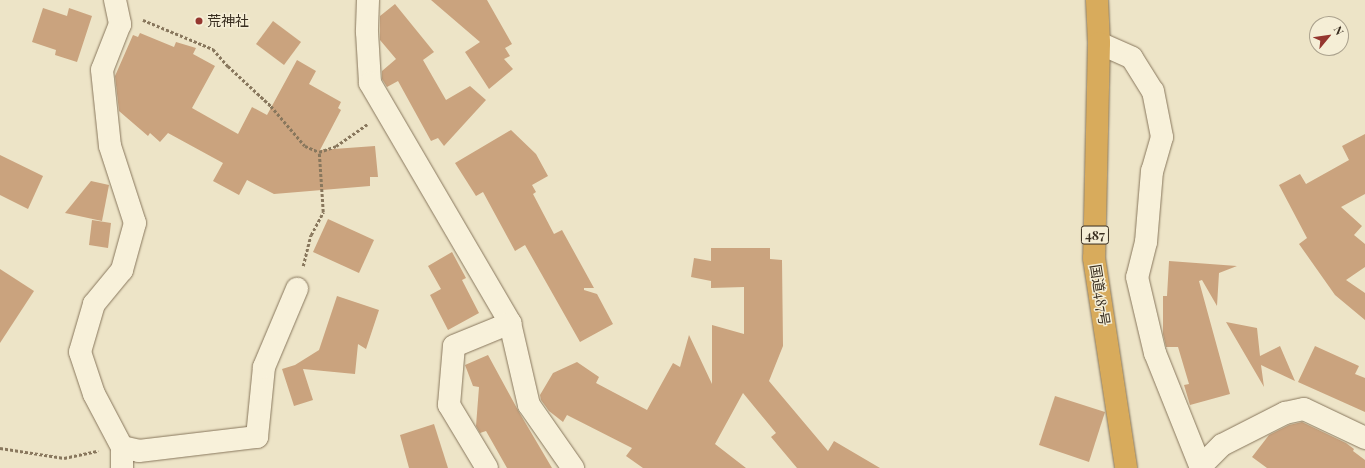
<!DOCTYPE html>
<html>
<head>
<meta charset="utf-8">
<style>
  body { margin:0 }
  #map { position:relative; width:1365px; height:468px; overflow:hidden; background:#ede4c7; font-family:"Playfair Display","Noto Sans JP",serif }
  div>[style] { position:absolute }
  .building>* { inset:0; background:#caa37e }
  .path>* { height:2.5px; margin-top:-1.25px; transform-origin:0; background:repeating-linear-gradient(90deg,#88775d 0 3px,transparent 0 5px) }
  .roads { filter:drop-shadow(0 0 1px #88775d) drop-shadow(0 0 1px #88775d) }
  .street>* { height:22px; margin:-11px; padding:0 11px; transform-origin:11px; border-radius:11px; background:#f8f1da }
  .highway>* { height:22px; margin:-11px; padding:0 11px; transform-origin:11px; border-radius:11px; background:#d8ab5c }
  .dots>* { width:11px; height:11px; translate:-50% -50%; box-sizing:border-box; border:2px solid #f5eed6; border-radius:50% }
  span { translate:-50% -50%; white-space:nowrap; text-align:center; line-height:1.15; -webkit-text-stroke:3px #f5eed6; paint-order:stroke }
  .shield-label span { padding:1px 3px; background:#f5eed6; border:1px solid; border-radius:3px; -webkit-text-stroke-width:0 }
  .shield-label { font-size:13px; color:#392e20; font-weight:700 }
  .poi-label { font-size:14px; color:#392e20 }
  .left { translate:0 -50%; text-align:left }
  .street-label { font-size:14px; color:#392e20 }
  .north { position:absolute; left:1309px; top:16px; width:40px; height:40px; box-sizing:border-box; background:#f5eed6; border:1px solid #aaa18d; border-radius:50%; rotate:61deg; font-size:11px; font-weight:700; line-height:16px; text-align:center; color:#392e20 }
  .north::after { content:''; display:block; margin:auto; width:14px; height:18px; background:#95362f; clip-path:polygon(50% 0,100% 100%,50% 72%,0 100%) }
</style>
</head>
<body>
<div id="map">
  <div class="building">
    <i style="clip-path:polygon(431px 0,487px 0,512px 44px,505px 48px,510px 56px,504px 59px,513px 69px,489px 89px,465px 52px,480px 42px)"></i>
    <i style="clip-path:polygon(395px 4px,434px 52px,423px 60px,446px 100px,470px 86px,486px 100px,444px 146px,438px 138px,431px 141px,398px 81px,387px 87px,382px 79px,382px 71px,396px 59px,380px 40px,380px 16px)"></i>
    <i style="clip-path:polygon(43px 8px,67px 16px,69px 8px,92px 16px,77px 62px,55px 55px,56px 50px,32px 42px)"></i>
    <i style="clip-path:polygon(273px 21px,301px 42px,284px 65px,256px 44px)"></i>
    <i style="clip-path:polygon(140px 33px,174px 47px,176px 42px,196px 48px,193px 54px,215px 66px,192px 108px,238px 134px,252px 107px,267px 115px,297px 60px,316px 71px,309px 84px,341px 102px,338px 108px,341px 110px,320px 150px,375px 146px,378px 177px,370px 177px,370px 186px,274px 194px,247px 180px,239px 195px,213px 181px,223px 163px,168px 133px,160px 142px,150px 133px,148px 136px,119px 111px,115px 76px,133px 35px,138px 37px)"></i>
    <i style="clip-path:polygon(511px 130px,536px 154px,548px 176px,532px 185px,536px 192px,533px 194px,554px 234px,562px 230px,594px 288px,584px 288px,584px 290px,597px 294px,613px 324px,580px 342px,525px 245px,515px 251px,483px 192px,476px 196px,455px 163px)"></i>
    <i style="clip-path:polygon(1365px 134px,1365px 194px,1341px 207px,1362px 226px,1354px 235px,1365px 244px,1365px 267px,1346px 280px,1365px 293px,1365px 320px,1335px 295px,1299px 244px,1307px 238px,1279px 185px,1300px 174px,1306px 184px,1349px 160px,1342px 146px)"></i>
    <i style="clip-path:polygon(0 155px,43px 176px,28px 209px,0 195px)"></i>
    <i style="clip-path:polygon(91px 181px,109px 185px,102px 221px,65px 213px)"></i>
    <i style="clip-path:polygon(328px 219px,374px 240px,359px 273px,313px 252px)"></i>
    <i style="clip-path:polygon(92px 220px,111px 223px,108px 248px,89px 245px)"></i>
    <i style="clip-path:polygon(711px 248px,770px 248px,770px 259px,782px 260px,783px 346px,769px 381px,828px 451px,834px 441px,880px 468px,797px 468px,771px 437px,776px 433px,743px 393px,715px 444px,746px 468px,643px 468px,626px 456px,632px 448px,567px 415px,563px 422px,549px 411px,541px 400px,540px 395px,553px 373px,577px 362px,599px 377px,596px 383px,647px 410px,673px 363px,680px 367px,689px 335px,712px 384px,712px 325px,744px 334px,744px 287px,711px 288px,711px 281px,691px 277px,694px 258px,711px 261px)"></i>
    <i style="clip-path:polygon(452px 252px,466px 278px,462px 280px,479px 313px,448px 330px,430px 295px,441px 289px,428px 266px)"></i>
    <i style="clip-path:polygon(1169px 261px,1237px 266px,1219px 273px,1217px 306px,1202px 280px,1199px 281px,1230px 394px,1190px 405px,1184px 385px,1189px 384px,1178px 347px,1166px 347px,1163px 334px,1163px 296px,1167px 296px)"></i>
    <i style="clip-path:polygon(0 269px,34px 291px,0 343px)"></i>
    <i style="clip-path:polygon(337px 296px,379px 310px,366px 349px,358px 344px,355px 374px,303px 369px,313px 400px,294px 406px,282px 369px,295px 365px,319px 350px)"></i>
    <i style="clip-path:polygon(1226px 322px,1257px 328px,1260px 356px,1280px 346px,1295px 381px,1261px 365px,1264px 387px)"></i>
    <i style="clip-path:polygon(1315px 346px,1359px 366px,1355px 374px,1365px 378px,1365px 412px,1298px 382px)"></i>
    <i style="clip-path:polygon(488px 355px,519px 412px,552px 468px,507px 468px,486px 431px,480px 433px,476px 426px,479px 387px,473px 386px,465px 365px)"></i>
    <i style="clip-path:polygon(1055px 396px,1105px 412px,1089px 462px,1039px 445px)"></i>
    <i style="clip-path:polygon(1302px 422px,1346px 443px,1354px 449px,1353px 451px,1365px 460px,1365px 468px,1267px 468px,1252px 457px,1269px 435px,1289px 425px)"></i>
    <i style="clip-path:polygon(434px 424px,448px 468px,409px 468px,400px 435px)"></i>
  </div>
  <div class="path">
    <i style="left:143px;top:20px;width:76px;rotate:22.5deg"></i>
    <i style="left:213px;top:49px;width:23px;rotate:49deg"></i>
    <i style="left:228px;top:66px;width:59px;rotate:42.9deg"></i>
    <i style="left:271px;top:106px;width:52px;rotate:49.6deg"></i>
    <i style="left:305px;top:146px;width:15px;rotate:23deg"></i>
    <i style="left:319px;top:152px;width:18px;rotate:-19deg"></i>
    <i style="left:336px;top:146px;width:38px;rotate:-35deg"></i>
    <i style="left:303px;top:266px;width:32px;rotate:-76deg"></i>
    <i style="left:311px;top:235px;width:26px;rotate:-62deg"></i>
    <i style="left:323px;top:212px;width:60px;rotate:-93.8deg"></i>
    <i style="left:0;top:448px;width:65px;rotate:8.9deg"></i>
    <i style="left:64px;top:458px;width:35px;rotate:-12deg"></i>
  </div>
  <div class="roads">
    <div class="street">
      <i style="left:115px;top:0;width:25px;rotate:78deg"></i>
      <i style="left:120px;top:24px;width:49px;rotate:111.4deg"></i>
      <i style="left:102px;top:70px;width:76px;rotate:84deg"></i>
      <i style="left:110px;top:146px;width:81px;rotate:72deg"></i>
      <i style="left:135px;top:223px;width:49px;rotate:105.5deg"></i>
      <i style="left:122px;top:270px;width:44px;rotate:129.5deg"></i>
      <i style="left:94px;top:304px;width:50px;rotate:106.3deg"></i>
      <i style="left:80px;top:352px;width:44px;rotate:71.6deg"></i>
      <i style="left:94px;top:394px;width:60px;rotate:62.2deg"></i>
      <i style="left:122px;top:447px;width:21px;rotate:90deg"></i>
      <i style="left:368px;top:0;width:32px;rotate:92deg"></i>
      <i style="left:367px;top:32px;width:51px;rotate:86.6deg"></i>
      <i style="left:370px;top:83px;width:278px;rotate:59.7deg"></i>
      <i style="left:510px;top:323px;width:84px;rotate:77deg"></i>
      <i style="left:529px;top:405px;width:77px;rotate:55.1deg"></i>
      <i style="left:1099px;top:43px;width:36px;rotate:24deg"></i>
      <i style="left:1132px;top:58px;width:39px;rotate:58deg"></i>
      <i style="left:1153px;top:91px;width:47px;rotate:78.9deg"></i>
      <i style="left:1162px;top:137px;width:35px;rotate:106deg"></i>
      <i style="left:1152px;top:171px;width:71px;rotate:94.8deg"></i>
      <i style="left:1146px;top:242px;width:36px;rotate:104deg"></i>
      <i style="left:1137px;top:277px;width:78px;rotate:76.7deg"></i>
      <i style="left:1155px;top:353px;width:124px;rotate:68.2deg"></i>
      <i style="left:122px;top:447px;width:17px;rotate:13deg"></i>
      <i style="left:139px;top:451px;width:119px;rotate:-6.8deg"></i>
      <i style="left:257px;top:437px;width:70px;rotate:-84.3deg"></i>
      <i style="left:264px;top:367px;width:85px;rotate:-67.1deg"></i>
      <i style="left:1200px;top:467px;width:31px;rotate:-45deg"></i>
      <i style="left:1222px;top:445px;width:71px;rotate:-26.9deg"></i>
      <i style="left:1285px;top:413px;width:19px;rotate:-12deg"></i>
      <i style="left:1304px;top:409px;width:68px;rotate:25.4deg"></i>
      <i style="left:487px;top:468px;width:74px;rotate:-121.1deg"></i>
      <i style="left:449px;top:405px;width:59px;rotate:-85.2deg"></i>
      <i style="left:454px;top:346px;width:61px;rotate:-22.3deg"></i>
    </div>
    <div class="highway">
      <i style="left:1097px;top:0;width:43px;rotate:87.3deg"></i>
      <i style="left:1099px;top:43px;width:215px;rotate:91.3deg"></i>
      <i style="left:1094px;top:258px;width:212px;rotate:81.3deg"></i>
    </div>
  </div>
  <div class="dots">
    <i style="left:199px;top:21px;background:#95362f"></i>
  </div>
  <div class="shield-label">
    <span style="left:1095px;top:235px">487</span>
  </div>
  <div class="poi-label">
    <span class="left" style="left:207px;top:21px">荒神社</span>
  </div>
  <div class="street-label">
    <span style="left:1100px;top:295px;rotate:81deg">国道487号</span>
  </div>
  <div class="north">N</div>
</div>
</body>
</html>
